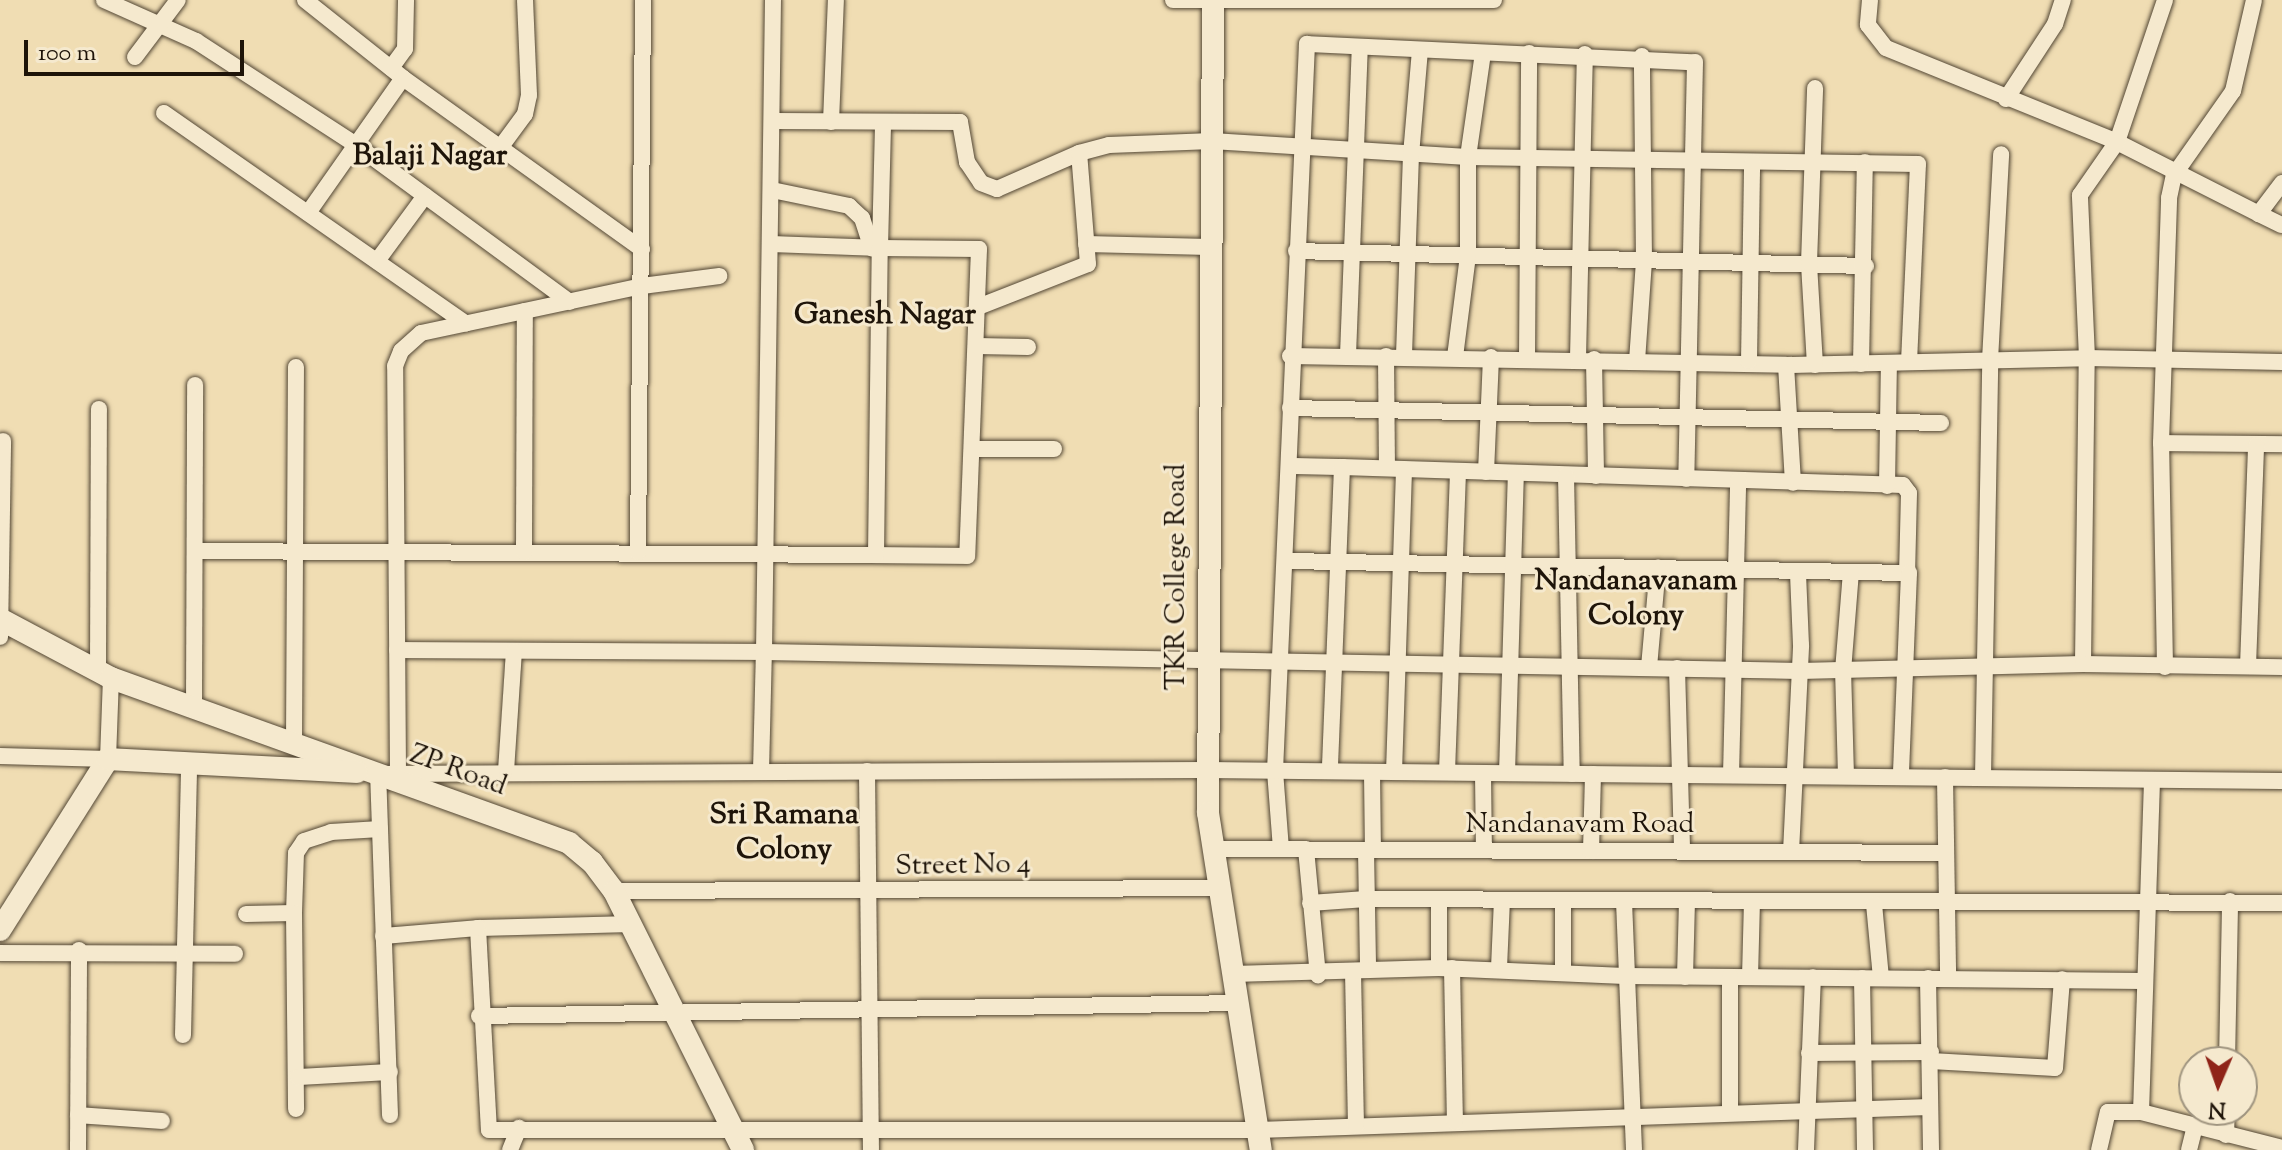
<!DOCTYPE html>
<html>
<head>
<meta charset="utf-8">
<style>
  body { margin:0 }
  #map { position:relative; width:2282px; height:1150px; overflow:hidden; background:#f0ddb3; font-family:"Sorts Mill Goudy",serif }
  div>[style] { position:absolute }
  .roads { filter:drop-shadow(0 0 2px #524634) drop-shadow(0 0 2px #524634) }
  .street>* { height:16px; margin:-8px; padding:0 8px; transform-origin:8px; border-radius:8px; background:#f5e9ce }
  .secondary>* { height:22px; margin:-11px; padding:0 11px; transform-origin:11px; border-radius:11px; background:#f5e9ce }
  span { translate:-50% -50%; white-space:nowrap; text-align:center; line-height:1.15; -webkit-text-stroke:6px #f5e9ce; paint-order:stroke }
  .street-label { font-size:28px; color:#1e1409 }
  .neighbourhood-label { font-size:30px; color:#1e1409; font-weight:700 }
  .north { position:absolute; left:2178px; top:1046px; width:80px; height:80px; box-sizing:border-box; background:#f5e9ce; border:2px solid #9f947f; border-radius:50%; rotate:182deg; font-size:22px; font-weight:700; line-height:32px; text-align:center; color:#1e1409 }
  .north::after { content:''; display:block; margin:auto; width:28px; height:36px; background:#8f2418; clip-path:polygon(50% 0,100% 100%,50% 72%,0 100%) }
  .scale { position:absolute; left:24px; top:40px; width:220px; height:36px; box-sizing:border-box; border:4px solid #1e1409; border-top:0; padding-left:10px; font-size:24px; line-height:28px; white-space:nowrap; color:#1e1409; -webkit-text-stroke:6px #f5e9ce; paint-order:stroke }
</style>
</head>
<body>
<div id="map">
  <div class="roads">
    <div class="street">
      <i style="left:104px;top:0;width:101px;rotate:24deg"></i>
      <i style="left:196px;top:41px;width:191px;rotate:33deg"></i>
      <i style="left:356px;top:145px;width:265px;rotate:36.3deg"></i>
      <i style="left:305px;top:0;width:125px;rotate:38.5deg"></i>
      <i style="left:403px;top:78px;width:294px;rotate:35.6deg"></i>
      <i style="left:1173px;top:0;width:321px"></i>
      <i style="left:1870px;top:0;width:25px;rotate:95deg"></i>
      <i style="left:1868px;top:25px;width:29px;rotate:52deg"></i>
      <i style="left:1886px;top:48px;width:249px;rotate:22.1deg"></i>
      <i style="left:2117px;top:142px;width:159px;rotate:26.9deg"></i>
      <i style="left:135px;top:57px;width:71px;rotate:-53deg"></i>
      <i style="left:391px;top:68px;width:24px;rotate:-54deg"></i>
      <i style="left:405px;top:49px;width:49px;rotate:-88.8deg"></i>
      <i style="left:2006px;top:99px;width:90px;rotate:-56.8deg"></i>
      <i style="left:2055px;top:24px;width:25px;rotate:-72deg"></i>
      <i style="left:164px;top:113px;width:368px;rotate:34.9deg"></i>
      <i style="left:773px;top:121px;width:187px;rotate:0.3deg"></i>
      <i style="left:960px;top:122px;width:41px;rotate:80.1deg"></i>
      <i style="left:967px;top:162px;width:25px;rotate:56deg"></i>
      <i style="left:981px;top:183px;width:17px;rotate:21deg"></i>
      <i style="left:997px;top:189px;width:90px;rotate:-23.7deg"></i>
      <i style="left:831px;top:122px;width:122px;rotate:-87.7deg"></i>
      <i style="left:500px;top:148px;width:42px;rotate:-53.7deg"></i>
      <i style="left:525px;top:114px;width:19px;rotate:-78deg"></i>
      <i style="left:529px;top:95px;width:95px;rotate:-92.4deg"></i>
      <i style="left:2282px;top:183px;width:39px;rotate:127deg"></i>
      <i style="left:2259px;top:214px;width:25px;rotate:26deg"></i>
      <i style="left:772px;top:190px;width:79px;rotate:11.7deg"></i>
      <i style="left:849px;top:206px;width:18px;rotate:43deg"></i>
      <i style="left:862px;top:218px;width:32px;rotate:72deg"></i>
      <i style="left:308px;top:213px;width:165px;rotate:-54.9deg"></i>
      <i style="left:771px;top:244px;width:109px;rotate:2.1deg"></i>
      <i style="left:880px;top:248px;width:99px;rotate:0.6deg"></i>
      <i style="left:979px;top:249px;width:307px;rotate:92.2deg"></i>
      <i style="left:967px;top:556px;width:91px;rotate:-179.4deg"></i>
      <i style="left:876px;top:555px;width:307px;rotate:-89.3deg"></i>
      <i style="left:880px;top:248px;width:125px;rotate:-88.6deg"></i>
      <i style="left:1086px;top:244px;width:123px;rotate:1.4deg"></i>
      <i style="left:1296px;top:251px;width:570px;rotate:1.51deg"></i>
      <i style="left:377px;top:261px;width:81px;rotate:-53.6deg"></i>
      <i style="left:978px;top:307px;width:118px;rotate:-21.4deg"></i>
      <i style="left:1088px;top:264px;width:111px;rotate:-94.6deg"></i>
      <i style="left:1079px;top:153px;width:31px;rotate:-15deg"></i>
      <i style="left:1109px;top:145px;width:103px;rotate:-2.2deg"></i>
      <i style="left:1212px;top:141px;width:256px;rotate:3.6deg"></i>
      <i style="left:1468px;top:157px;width:450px;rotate:0.9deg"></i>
      <i style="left:1918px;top:164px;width:198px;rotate:92.6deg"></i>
      <i style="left:977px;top:346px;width:51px;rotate:1.1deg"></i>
      <i style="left:1348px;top:355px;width:308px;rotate:-87.8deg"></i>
      <i style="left:1404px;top:355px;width:200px;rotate:-88deg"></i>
      <i style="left:1411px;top:155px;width:104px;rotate:-85.1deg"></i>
      <i style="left:1290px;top:356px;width:496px;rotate:1deg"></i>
      <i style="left:1786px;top:365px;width:301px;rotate:-1.3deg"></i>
      <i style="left:2087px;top:358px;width:195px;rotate:1.2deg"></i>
      <i style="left:1386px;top:356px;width:112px;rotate:89.5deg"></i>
      <i style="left:1455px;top:357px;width:103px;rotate:-82.7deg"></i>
      <i style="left:1468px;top:255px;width:98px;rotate:-90deg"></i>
      <i style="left:1468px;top:157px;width:105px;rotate:-81.8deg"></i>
      <i style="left:1527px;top:358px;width:305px;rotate:-89.6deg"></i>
      <i style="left:1578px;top:358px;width:304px;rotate:-88.7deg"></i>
      <i style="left:1594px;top:359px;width:117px;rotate:89deg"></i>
      <i style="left:1637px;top:361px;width:101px;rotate:-86deg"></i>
      <i style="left:1644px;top:260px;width:204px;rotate:-90.6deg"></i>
      <i style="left:1749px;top:361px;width:199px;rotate:-89.1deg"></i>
      <i style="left:1861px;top:364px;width:202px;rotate:-88.9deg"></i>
      <i style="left:1786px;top:365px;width:118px;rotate:86.6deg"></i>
      <i style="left:1815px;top:365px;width:102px;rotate:-93.4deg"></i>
      <i style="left:1809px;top:263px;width:175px;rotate:-88deg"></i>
      <i style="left:1290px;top:408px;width:651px;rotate:1.32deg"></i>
      <i style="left:2161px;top:443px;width:121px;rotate:0.5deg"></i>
      <i style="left:973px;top:449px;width:81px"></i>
      <i style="left:1291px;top:466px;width:51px;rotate:1.1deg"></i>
      <i style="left:1342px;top:467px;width:304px;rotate:92.3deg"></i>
      <i style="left:1342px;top:467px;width:561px;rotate:1.84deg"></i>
      <i style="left:1903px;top:485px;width:10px;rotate:53deg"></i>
      <i style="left:1909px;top:493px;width:80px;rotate:91.4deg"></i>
      <i style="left:1486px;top:472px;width:115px;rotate:-87.5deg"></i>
      <i style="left:1566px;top:475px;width:299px;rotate:88.9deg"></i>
      <i style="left:1887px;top:486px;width:121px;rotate:-89.1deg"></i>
      <i style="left:197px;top:551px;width:679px;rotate:0.34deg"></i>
      <i style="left:524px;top:552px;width:241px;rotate:-89.8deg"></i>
      <i style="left:638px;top:552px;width:552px;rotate:-89.48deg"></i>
      <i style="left:1288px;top:561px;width:621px;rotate:1.11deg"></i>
      <i style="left:1909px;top:573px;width:203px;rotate:92.3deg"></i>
      <i style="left:0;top:637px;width:196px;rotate:-89.1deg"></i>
      <i style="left:397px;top:650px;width:367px;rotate:0.3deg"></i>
      <i style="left:764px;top:652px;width:652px;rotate:-89.21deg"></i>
      <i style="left:2083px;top:664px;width:306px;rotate:-89.3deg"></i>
      <i style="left:2087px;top:358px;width:163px;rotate:-92.5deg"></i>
      <i style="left:2080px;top:195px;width:65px;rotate:-55.1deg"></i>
      <i style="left:2117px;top:142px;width:150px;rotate:-71.3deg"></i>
      <i style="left:2248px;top:666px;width:221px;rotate:-87.9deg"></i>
      <i style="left:1649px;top:667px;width:100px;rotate:-84.9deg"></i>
      <i style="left:2165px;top:667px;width:224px;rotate:-91deg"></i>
      <i style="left:2161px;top:443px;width:245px;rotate:-88.1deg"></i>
      <i style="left:2169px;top:198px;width:24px;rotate:-78deg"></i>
      <i style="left:2174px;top:175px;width:103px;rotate:-54.9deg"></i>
      <i style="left:2233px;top:91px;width:93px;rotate:-77deg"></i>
      <i style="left:1677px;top:668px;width:184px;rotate:88.4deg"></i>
      <i style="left:98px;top:672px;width:263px;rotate:-89.8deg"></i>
      <i style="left:194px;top:710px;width:325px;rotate:-89.8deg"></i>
      <i style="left:294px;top:744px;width:377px;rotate:-89.7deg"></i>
      <i style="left:0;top:756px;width:108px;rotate:1.6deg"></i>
      <i style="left:108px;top:759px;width:81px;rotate:-87.9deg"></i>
      <i style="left:506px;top:771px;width:120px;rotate:-86.2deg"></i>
      <i style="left:761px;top:771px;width:119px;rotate:-88.6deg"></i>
      <i style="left:764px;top:652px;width:1036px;rotate:1.05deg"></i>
      <i style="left:1800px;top:671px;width:283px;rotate:-1.4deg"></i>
      <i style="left:2083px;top:664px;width:199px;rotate:0.9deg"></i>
      <i style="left:867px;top:771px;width:379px;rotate:89.4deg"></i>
      <i style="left:398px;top:772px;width:406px;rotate:-90.4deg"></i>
      <i style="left:395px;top:366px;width:16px;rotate:-68deg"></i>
      <i style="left:401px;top:351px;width:27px;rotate:-42deg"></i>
      <i style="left:421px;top:333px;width:226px;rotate:-12deg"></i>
      <i style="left:642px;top:286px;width:78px;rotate:-7.4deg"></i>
      <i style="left:1372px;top:772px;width:78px;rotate:89.3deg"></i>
      <i style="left:1394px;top:772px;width:303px;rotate:-88.1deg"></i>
      <i style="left:1447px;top:772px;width:301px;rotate:-87.9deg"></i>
      <i style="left:1483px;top:773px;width:77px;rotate:89.3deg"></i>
      <i style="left:1507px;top:773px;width:300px;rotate:-88.3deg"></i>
      <i style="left:1731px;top:775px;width:294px;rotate:-88.6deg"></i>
      <i style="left:1846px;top:776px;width:105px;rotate:-91.6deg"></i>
      <i style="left:1843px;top:671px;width:99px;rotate:-85.4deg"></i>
      <i style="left:1945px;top:777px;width:201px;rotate:89.1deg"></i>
      <i style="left:1983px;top:777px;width:417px;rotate:-89deg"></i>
      <i style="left:1990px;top:360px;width:206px;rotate:-86.9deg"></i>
      <i style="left:2152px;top:781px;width:331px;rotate:91.9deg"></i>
      <i style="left:2141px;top:1112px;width:146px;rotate:14.3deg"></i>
      <i style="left:1214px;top:849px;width:732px;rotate:0.31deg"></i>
      <i style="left:1281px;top:849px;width:78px;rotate:-94.4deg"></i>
      <i style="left:1275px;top:771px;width:728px;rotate:-87.48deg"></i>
      <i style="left:1307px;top:44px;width:388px;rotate:2.7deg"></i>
      <i style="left:1695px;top:62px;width:417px;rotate:91.2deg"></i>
      <i style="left:1306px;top:849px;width:127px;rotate:84.6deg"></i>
      <i style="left:1366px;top:850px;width:119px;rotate:89deg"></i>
      <i style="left:1591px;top:851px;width:77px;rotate:-88.5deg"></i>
      <i style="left:1791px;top:852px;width:207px;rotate:-87.2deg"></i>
      <i style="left:1801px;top:645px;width:73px;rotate:-92.4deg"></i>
      <i style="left:614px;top:891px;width:604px;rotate:-0.28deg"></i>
      <i style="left:1439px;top:899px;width:69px;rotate:90deg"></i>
      <i style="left:1624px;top:901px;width:249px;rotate:87.7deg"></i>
      <i style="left:1310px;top:903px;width:56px;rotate:-4.1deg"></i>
      <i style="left:1366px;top:899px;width:916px;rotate:0.25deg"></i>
      <i style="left:1874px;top:904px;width:74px;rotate:84.6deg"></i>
      <i style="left:294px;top:913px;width:60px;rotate:-88.1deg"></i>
      <i style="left:296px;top:853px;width:14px;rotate:-56deg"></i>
      <i style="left:304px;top:841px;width:28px;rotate:-18deg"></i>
      <i style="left:331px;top:832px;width:49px;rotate:-3.5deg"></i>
      <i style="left:246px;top:914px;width:48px;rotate:-1.2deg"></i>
      <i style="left:294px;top:913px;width:196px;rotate:89.4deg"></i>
      <i style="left:633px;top:924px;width:155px;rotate:178.5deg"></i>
      <i style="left:478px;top:928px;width:202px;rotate:86.9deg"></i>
      <i style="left:489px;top:1130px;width:769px"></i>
      <i style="left:1258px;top:1130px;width:672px;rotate:-1.96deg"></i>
      <i style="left:383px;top:936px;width:95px;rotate:-4.8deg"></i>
      <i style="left:0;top:953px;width:235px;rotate:0.2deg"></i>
      <i style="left:1452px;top:968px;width:154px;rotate:88.9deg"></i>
      <i style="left:1499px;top:968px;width:68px;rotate:-87.5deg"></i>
      <i style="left:1563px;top:970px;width:69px;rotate:-90deg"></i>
      <i style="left:1353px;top:971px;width:155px;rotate:88.9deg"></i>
      <i style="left:1233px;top:974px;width:206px;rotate:-1.7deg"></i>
      <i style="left:1439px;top:968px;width:186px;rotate:2.5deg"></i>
      <i style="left:1625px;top:976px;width:518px;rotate:0.55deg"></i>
      <i style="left:1685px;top:977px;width:75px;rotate:-88.5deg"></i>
      <i style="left:1750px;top:977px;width:74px;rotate:-88.5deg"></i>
      <i style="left:1862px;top:978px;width:172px;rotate:89deg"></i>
      <i style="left:1928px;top:978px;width:172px;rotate:89deg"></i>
      <i style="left:479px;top:1016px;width:758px;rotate:-0.98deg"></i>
      <i style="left:183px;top:1035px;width:274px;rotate:-88.7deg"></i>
      <i style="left:1809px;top:1053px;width:122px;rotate:-0.5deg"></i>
      <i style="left:1931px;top:1061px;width:124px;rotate:3.2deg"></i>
      <i style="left:2055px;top:1068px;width:89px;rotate:-85.5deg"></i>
      <i style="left:2227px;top:1062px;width:161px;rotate:-88.9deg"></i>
      <i style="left:298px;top:1077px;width:92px;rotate:-3.1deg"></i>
      <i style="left:1730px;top:1112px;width:135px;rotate:-90deg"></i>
      <i style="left:78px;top:1115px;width:84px;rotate:4.1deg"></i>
      <i style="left:390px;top:1115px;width:341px;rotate:-92deg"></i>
      <i style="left:378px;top:774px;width:828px;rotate:-0.28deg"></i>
      <i style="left:1206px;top:770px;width:1076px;rotate:0.59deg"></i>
      <i style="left:2226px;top:1135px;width:25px;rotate:-88deg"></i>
      <i style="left:78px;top:1150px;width:200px;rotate:-89.7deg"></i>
      <i style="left:510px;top:1150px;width:24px;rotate:-68deg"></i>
      <i style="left:1806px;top:1150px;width:173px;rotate:-87.7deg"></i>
      <i style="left:2099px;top:1150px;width:39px;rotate:-77deg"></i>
      <i style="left:2108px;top:1112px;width:33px"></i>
      <i style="left:2189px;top:1150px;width:25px;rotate:-76deg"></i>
    </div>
    <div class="secondary">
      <i style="left:1213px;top:0;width:813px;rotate:90.35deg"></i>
      <i style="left:1208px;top:813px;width:341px;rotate:81.1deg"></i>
      <i style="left:0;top:619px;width:126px;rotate:28deg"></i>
      <i style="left:111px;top:678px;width:487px;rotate:19.8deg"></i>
      <i style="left:569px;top:843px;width:30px;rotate:40deg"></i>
      <i style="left:592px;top:862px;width:36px;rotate:53deg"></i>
      <i style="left:614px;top:891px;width:289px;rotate:63.5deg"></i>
      <i style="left:0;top:930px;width:202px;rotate:-57.7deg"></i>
      <i style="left:108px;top:759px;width:249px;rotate:3deg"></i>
    </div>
  </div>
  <div class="street-label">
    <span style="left:1177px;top:577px;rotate:-90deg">TKR College Road</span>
    <span style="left:458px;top:771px;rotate:20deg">ZP Road</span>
    <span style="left:1580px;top:825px">Nandanavam Road</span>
    <span style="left:963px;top:866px;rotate:-1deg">Street No 4</span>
  </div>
  <div class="neighbourhood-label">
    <span style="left:430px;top:157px">Balaji Nagar</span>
    <span style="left:885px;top:316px">Ganesh Nagar</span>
    <span style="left:1636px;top:599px">Nandanavanam<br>Colony</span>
    <span style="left:784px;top:833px">Sri Ramana<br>Colony</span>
  </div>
  <div class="north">N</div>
  <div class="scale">100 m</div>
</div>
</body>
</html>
